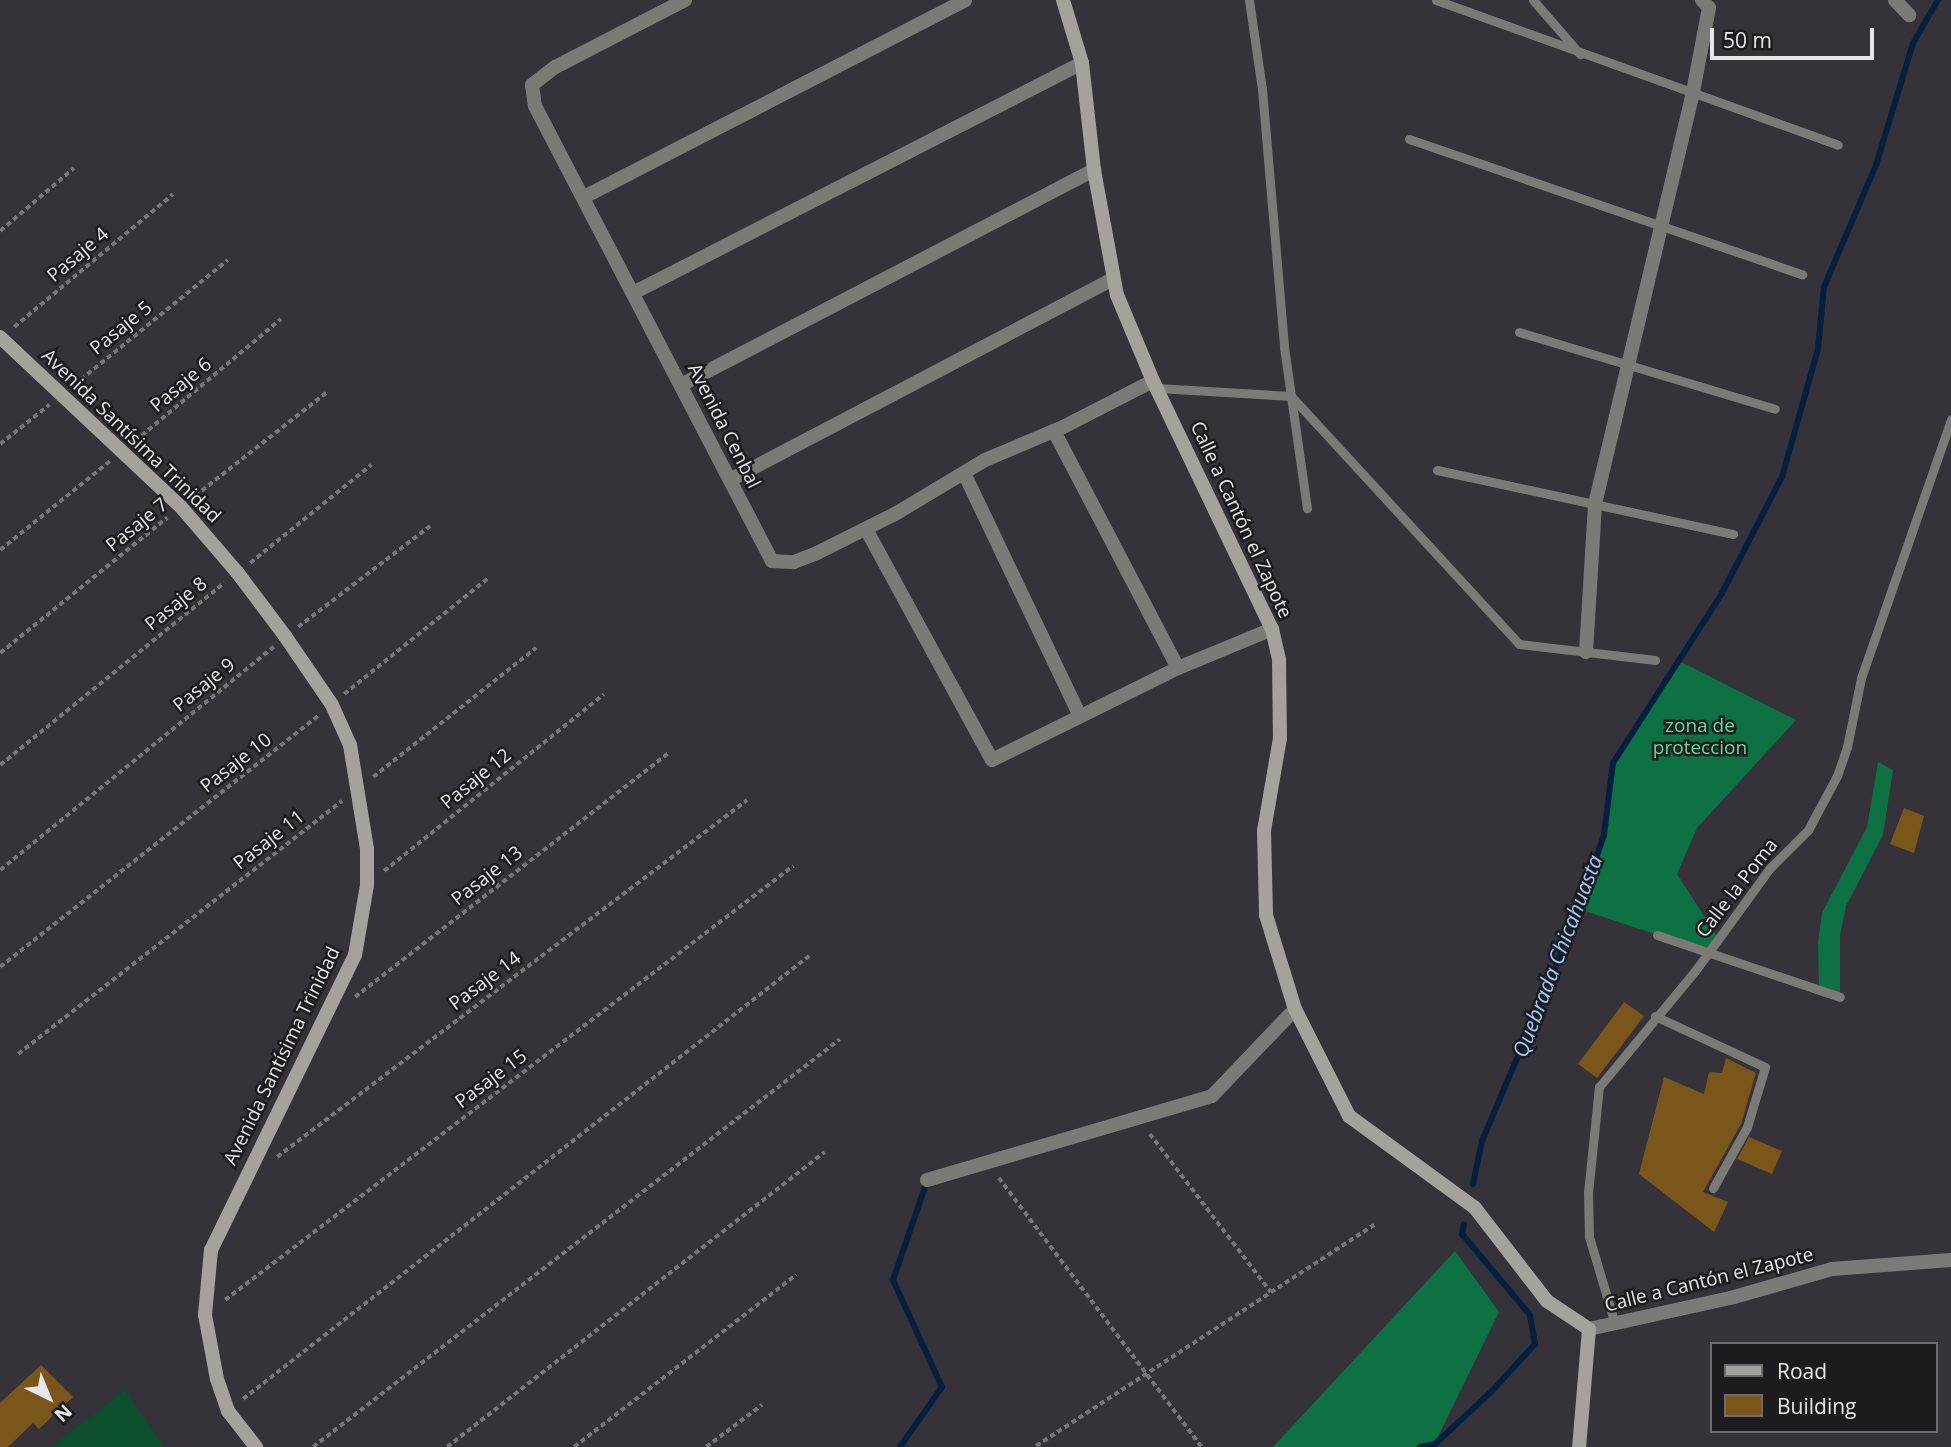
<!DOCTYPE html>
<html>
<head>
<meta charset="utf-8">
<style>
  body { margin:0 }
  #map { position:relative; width:1951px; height:1447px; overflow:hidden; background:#353239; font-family:"Open Sans",sans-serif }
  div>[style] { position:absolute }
  .green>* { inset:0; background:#0c4f2f }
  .forest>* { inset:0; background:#0d7144 }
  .stream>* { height:6px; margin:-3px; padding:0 3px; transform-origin:3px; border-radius:3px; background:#05203e }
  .building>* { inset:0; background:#7b561a }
  .path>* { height:3.5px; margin-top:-1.75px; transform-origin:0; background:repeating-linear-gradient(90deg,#78757c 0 5px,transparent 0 8.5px) }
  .lane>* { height:9px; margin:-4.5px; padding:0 4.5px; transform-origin:4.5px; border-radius:4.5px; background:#7c7a77 }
  .street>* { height:14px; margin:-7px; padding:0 7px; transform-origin:7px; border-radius:7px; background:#7c7a77 }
  .secondary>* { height:14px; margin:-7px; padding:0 7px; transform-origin:7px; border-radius:7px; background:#a5a29c }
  span { translate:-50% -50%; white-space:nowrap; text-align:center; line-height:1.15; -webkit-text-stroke:5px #1c1b1e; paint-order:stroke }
  .street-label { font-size:19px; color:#e8e6eb }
  .park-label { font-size:19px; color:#65da99 }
  .water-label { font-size:21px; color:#a0c9fc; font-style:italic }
  .legend { position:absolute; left:1710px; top:1342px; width:228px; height:91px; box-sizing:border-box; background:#1c1b1e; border:2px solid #6e6c70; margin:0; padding:9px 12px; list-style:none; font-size:21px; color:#e8e6eb }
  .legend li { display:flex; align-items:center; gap:14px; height:35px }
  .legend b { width:35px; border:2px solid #6e6c70 }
  .north { position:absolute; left:14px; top:1363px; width:70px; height:70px; -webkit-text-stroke:5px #1c1b1e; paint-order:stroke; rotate:137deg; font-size:19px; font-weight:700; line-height:28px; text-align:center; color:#e8e6eb }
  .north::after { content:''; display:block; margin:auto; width:24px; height:32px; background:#e8e6eb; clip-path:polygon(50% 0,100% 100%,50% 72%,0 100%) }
  .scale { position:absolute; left:1710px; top:28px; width:164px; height:32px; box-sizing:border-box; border:4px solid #e8e6eb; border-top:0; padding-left:9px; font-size:21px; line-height:24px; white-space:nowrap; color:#e8e6eb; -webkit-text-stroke:5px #1c1b1e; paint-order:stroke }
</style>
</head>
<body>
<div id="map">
  <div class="green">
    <i style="clip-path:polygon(125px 1390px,164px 1447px,51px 1447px)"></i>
  </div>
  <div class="forest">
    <i style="clip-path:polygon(1679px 661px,1796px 720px,1697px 828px,1677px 874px,1719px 939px,1709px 952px,1579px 909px,1604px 835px,1616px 759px)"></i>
    <i style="clip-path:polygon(1878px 762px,1893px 770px,1883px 835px,1846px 906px,1840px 936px,1840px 997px,1819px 985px,1818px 942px,1822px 913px,1867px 827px)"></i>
    <i style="clip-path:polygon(1455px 1251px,1499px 1312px,1433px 1447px,1273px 1447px)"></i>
  </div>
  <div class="stream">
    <i style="left:1473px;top:1184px;width:44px;rotate:-78.2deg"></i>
    <i style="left:1482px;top:1141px;width:231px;rotate:-67.1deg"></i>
    <i style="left:1572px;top:928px;width:98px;rotate:-71deg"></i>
    <i style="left:1604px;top:835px;width:73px;rotate:-82.9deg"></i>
    <i style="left:1613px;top:763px;width:202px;rotate:-57.3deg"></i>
    <i style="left:1722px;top:593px;width:131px;rotate:-62.7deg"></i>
    <i style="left:1782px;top:477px;width:133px;rotate:-74.3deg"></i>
    <i style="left:1818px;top:349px;width:62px;rotate:-84.5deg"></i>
    <i style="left:1824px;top:287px;width:133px;rotate:-66.9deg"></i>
    <i style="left:1876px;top:165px;width:127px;rotate:-73.1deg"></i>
    <i style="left:1913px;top:43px;width:50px;rotate:-59.8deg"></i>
    <i style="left:900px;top:1447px;width:73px;rotate:-55deg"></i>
    <i style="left:942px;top:1387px;width:118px;rotate:-114.6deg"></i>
    <i style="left:893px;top:1280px;width:105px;rotate:-71deg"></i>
    <i style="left:1420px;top:1447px;width:15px;rotate:-11deg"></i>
    <i style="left:1435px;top:1444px;width:76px;rotate:-42.9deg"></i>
    <i style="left:1491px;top:1392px;width:65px;rotate:-47.5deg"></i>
    <i style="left:1535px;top:1344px;width:29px;rotate:-100deg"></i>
    <i style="left:1530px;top:1315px;width:106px;rotate:-130deg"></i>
    <i style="left:1462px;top:1234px;width:10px;rotate:-79deg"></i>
  </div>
  <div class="building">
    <i style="clip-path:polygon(1904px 808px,1924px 816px,1914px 853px,1890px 844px)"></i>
    <i style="clip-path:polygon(1624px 1002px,1644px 1016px,1597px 1078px,1578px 1064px)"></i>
    <i style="clip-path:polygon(1726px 1058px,1756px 1073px,1741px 1124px,1703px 1192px,1728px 1202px,1714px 1232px,1639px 1174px,1664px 1077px,1704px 1094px,1709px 1072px,1722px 1073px)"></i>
    <i style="clip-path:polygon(1749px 1137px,1782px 1151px,1772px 1174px,1737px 1159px)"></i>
    <i style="clip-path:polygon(41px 1365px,73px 1397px,39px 1429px,33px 1423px,8px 1447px,0 1447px,0 1403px)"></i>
  </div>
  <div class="path">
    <i style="left:0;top:231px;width:97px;rotate:-40.4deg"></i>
    <i style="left:14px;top:327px;width:207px;rotate:-39.9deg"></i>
    <i style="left:74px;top:385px;width:198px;rotate:-39.1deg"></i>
    <i style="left:135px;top:441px;width:190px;rotate:-39.9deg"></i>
    <i style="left:0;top:444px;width:63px;rotate:-38.5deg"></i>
    <i style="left:195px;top:496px;width:167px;rotate:-38.2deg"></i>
    <i style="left:0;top:550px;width:141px;rotate:-39deg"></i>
    <i style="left:250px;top:563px;width:156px;rotate:-39deg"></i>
    <i style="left:298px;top:627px;width:166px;rotate:-37.4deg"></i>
    <i style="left:0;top:653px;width:215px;rotate:-39deg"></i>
    <i style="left:344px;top:694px;width:184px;rotate:-38.8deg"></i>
    <i style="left:0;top:765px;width:289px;rotate:-39.1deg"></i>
    <i style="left:373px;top:777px;width:208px;rotate:-38.4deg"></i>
    <i style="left:0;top:870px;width:353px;rotate:-39.2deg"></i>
    <i style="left:384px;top:871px;width:282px;rotate:-38.8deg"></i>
    <i style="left:0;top:967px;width:407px;rotate:-38.3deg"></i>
    <i style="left:355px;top:997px;width:397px;rotate:-37.9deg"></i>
    <i style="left:18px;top:1054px;width:411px;rotate:-38deg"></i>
    <i style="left:1150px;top:1134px;width:199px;rotate:52.6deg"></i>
    <i style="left:277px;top:1157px;width:590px;rotate:-37.22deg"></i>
    <i style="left:999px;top:1178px;width:337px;rotate:53deg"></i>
    <i style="left:225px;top:1300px;width:715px;rotate:-37.38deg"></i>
    <i style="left:243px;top:1399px;width:719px;rotate:-38.05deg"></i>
    <i style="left:1036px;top:1446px;width:404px;rotate:-33.2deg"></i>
    <i style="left:313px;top:1447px;width:666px;rotate:-37.75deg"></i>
    <i style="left:447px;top:1447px;width:479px;rotate:-38deg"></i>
    <i style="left:574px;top:1447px;width:281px;rotate:-37.8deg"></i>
    <i style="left:706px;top:1447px;width:70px;rotate:-36.9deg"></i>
  </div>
  <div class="lane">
    <i style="left:1249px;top:0;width:90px;rotate:81.7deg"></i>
    <i style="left:1262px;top:89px;width:259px;rotate:85.1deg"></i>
    <i style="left:1284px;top:347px;width:163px;rotate:81.9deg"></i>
    <i style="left:1436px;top:0;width:427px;rotate:19.8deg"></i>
    <i style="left:1533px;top:0;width:72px;rotate:49deg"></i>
    <i style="left:1409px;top:139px;width:416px;rotate:19deg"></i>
    <i style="left:1519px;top:332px;width:267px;rotate:16.7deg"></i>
    <i style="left:1157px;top:388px;width:134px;rotate:3.4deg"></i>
    <i style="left:1291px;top:396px;width:337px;rotate:47.4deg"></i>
    <i style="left:1519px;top:644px;width:137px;rotate:6.7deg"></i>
    <i style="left:1437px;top:470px;width:303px;rotate:12.2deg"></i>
    <i style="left:1657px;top:935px;width:193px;rotate:18.7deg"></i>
    <i style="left:1655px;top:1016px;width:121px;rotate:24.9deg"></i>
    <i style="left:1765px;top:1067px;width:63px;rotate:106.7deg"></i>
    <i style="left:1747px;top:1127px;width:70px;rotate:119.1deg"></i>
    <i style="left:1615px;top:1324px;width:91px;rotate:-106.6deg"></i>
    <i style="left:1589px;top:1237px;width:44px;rotate:-91.3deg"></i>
    <i style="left:1588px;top:1193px;width:107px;rotate:-84.1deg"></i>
    <i style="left:1599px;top:1087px;width:151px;rotate:-50.4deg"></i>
    <i style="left:1695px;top:971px;width:126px;rotate:-54deg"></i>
    <i style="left:1769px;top:869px;width:55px;rotate:-45deg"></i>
    <i style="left:1808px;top:830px;width:61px;rotate:-61.8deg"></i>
    <i style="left:1837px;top:776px;width:31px;rotate:-71deg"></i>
    <i style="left:1847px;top:747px;width:70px;rotate:-78.5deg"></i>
    <i style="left:1861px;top:678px;width:274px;rotate:-70.8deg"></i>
  </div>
  <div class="street">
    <i style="left:685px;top:0;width:146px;rotate:152.7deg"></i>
    <i style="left:555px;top:67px;width:29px;rotate:142deg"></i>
    <i style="left:532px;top:85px;width:21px;rotate:82deg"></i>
    <i style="left:535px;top:106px;width:513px;rotate:62.49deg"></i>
    <i style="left:772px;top:561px;width:22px;rotate:3deg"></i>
    <i style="left:794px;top:562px;width:25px;rotate:-21deg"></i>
    <i style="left:817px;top:553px;width:87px;rotate:-26.6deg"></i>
    <i style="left:895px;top:514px;width:105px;rotate:-31deg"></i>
    <i style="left:985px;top:460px;width:85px;rotate:-22.9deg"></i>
    <i style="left:1063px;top:427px;width:101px;rotate:-27.1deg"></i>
    <i style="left:1895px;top:0;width:21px;rotate:47deg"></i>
    <i style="left:584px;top:197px;width:429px;rotate:-27.3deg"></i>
    <i style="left:633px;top:293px;width:504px;rotate:-27.12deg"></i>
    <i style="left:681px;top:385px;width:466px;rotate:-27.5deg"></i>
    <i style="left:1054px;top:431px;width:267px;rotate:62.4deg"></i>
    <i style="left:964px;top:473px;width:269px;rotate:64.5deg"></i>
    <i style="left:730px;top:480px;width:433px;rotate:-27.7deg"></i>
    <i style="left:866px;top:529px;width:263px;rotate:61.4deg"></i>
    <i style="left:992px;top:760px;width:208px;rotate:-26.3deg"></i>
    <i style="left:1178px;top:668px;width:102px;rotate:-22.5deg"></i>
    <i style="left:1586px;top:652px;width:148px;rotate:-86.5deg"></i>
    <i style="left:1595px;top:504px;width:418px;rotate:-76.6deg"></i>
    <i style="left:1692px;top:97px;width:91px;rotate:-79.2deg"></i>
    <i style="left:1709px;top:8px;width:11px;rotate:-131deg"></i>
    <i style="left:927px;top:1180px;width:297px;rotate:-16.4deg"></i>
    <i style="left:1212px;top:1096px;width:120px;rotate:-46.3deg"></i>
    <i style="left:1589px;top:1329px;width:148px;rotate:-12.4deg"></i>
    <i style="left:1734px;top:1297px;width:102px;rotate:-15.9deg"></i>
    <i style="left:1832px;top:1269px;width:119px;rotate:-4.3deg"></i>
  </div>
  <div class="secondary">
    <i style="left:1063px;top:0;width:66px;rotate:73.2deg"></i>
    <i style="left:1082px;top:63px;width:108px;rotate:83.6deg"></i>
    <i style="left:1094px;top:170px;width:127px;rotate:79.6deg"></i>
    <i style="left:1117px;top:295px;width:93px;rotate:67.3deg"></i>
    <i style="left:1153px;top:381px;width:275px;rotate:64.4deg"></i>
    <i style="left:1272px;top:629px;width:31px;rotate:77deg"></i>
    <i style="left:1279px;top:659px;width:79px;rotate:89.3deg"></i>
    <i style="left:1280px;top:738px;width:94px;rotate:99.8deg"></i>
    <i style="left:1264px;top:831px;width:84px;rotate:88.6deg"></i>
    <i style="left:1266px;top:915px;width:98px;rotate:72.9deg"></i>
    <i style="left:1295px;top:1009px;width:120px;rotate:63.2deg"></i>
    <i style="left:1349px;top:1116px;width:156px;rotate:36.1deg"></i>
    <i style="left:1475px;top:1208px;width:118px;rotate:52.3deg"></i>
    <i style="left:1547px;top:1301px;width:50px;rotate:33.7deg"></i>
    <i style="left:1589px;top:1329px;width:118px;rotate:94.8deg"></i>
    <i style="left:0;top:337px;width:248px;rotate:43.2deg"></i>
    <i style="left:181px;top:507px;width:86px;rotate:49.3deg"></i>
    <i style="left:237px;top:572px;width:80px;rotate:53.1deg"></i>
    <i style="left:285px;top:636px;width:83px;rotate:55.7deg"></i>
    <i style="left:332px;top:705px;width:44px;rotate:65.8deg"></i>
    <i style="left:350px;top:745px;width:105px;rotate:80.7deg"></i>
    <i style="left:367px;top:849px;width:36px;rotate:90deg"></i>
    <i style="left:367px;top:885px;width:71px;rotate:99.7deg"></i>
    <i style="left:355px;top:955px;width:328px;rotate:116deg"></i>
    <i style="left:211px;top:1250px;width:65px;rotate:95.3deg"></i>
    <i style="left:205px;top:1315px;width:65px;rotate:79.4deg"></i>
    <i style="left:217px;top:1379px;width:34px;rotate:71deg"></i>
    <i style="left:228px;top:1411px;width:46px;rotate:52.1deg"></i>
  </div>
  <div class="street-label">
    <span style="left:78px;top:255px;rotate:-40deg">Pasaje 4</span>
    <span style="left:121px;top:328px;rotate:-39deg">Pasaje 5</span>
    <span style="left:181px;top:385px;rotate:-40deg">Pasaje 6</span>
    <span style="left:724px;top:426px;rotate:63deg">Avenida Cenbal</span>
    <span style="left:131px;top:436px;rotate:44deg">Avenida Santísima Trinidad</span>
    <span style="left:1241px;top:520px;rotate:65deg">Calle a Cantón el Zapote</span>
    <span style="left:137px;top:525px;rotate:-39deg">Pasaje 7</span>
    <span style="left:176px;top:604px;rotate:-39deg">Pasaje 8</span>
    <span style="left:204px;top:685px;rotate:-39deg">Pasaje 9</span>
    <span style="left:236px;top:763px;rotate:-38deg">Pasaje 10</span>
    <span style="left:476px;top:779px;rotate:-39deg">Pasaje 12</span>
    <span style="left:269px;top:840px;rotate:-38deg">Pasaje 11</span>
    <span style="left:487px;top:876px;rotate:-38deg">Pasaje 13</span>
    <span style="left:1737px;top:888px;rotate:-52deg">Calle la Poma</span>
    <span style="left:485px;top:981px;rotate:-37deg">Pasaje 14</span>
    <span style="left:282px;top:1056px;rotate:-64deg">Avenida Santísima Trinidad</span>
    <span style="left:491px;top:1079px;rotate:-37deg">Pasaje 15</span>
    <span style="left:1709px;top:1280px;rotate:-14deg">Calle a Cantón el Zapote</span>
  </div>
  <div class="park-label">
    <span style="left:1700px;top:737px">zona de<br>proteccion</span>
  </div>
  <div class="water-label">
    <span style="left:1557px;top:956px;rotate:-69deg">Quebrada Chicahuasta</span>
  </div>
  <ul class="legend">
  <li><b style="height:9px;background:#a5a29c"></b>Road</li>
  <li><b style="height:19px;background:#7b561a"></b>Building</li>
  </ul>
  <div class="north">N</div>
  <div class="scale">50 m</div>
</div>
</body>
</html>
